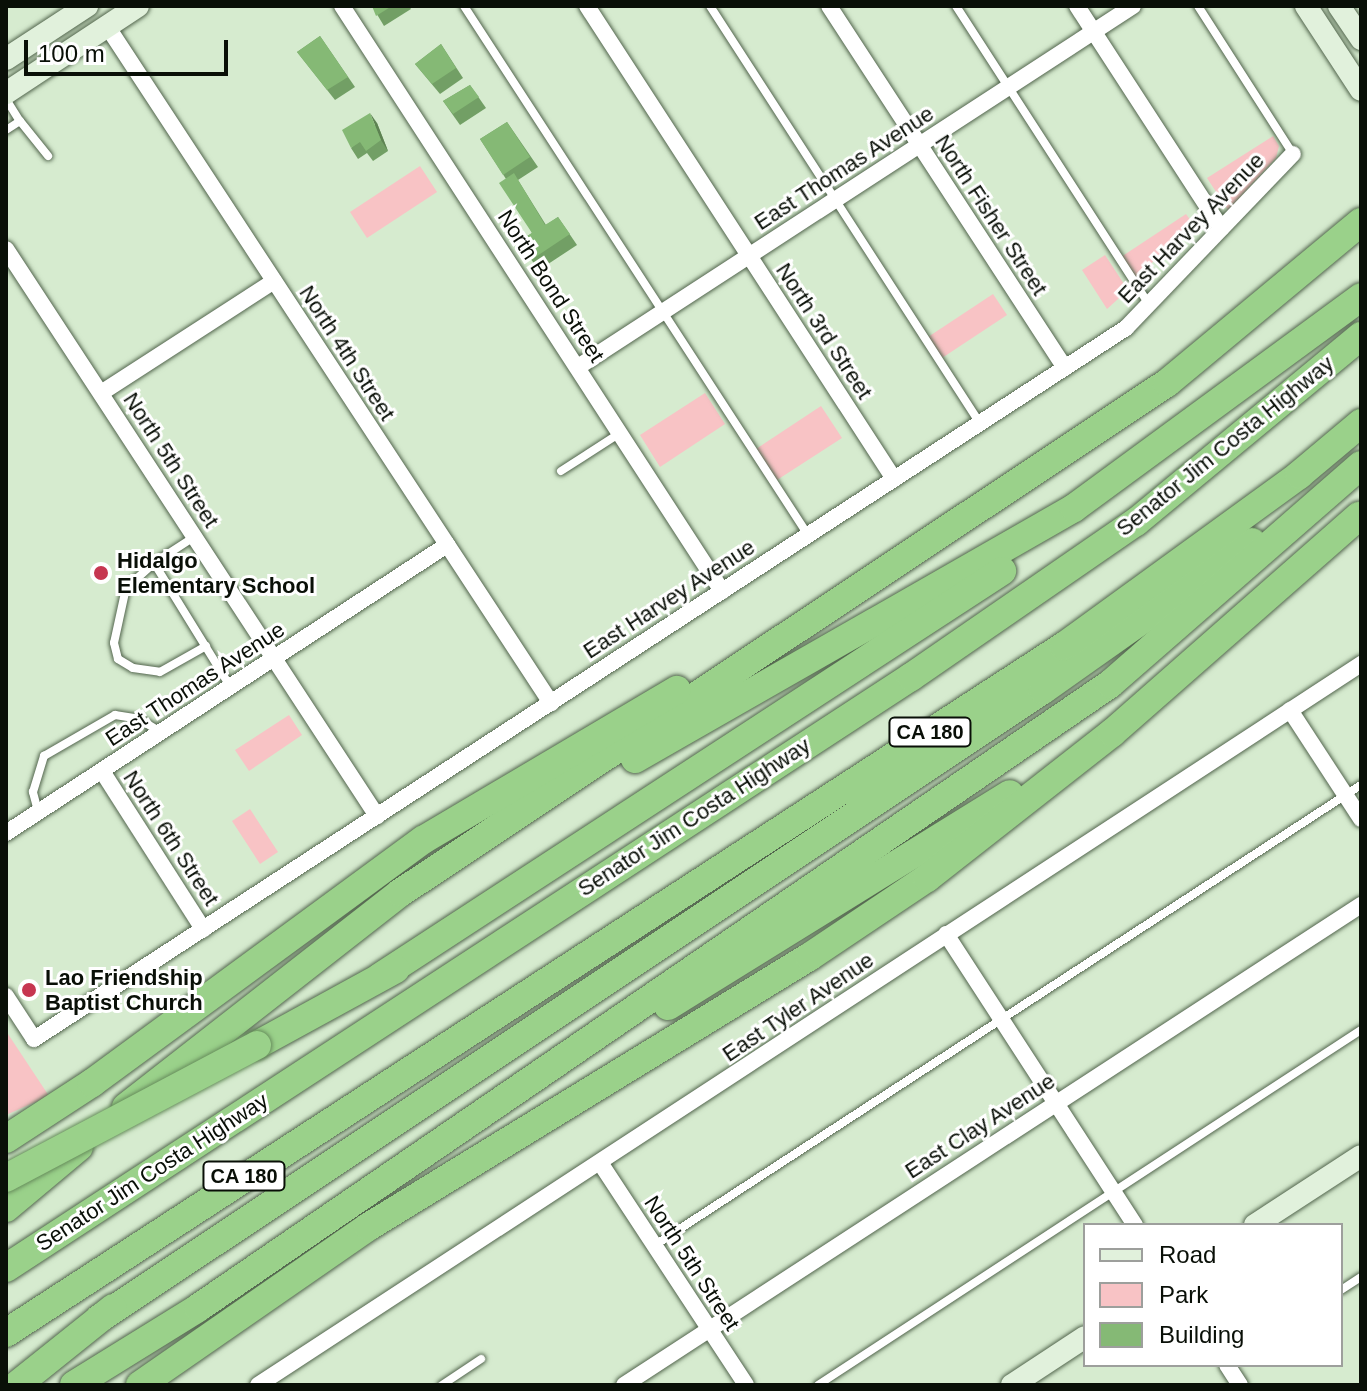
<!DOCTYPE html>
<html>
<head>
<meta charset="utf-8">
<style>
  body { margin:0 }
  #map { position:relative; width:1367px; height:1391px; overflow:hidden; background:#d6ebcf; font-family:Arial,sans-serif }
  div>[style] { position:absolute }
  .green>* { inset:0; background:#f8c3c5 }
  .roads { filter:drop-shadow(0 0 2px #52654d) drop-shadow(0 0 2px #52654d) }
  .service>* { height:8px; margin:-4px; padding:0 4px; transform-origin:4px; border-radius:4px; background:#fff }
  .minor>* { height:16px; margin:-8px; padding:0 8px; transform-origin:8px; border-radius:8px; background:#fff }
  .secondary>* { height:22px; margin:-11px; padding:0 11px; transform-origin:11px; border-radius:11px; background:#e1f1dc }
  .motorway>* { height:28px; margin:-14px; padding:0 14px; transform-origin:14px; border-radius:14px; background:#9ad18a }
  .bridges { filter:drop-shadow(0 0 2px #678d5c) drop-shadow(0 0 2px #678d5c) }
  .motorway-bridge>* { height:28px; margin:-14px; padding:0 14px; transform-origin:14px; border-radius:14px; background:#9ad18a }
  .wall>* { inset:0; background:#729f65 }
  .shaded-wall>* { inset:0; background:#5d8252 }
  .building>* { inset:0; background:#85b975 }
  .dots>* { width:22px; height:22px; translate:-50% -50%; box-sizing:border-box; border:4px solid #fff; border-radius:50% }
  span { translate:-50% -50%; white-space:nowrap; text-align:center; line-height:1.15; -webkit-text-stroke:6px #fff; paint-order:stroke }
  .shield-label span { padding:2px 6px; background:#fff; border:2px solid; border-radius:6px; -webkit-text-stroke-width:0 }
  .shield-label { font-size:20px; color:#090f07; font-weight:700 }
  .street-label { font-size:22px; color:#090f07 }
  .poi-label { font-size:22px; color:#090f07; font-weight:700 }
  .left { translate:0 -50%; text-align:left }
  .frame { position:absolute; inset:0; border:8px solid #090f07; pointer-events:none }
  .legend { position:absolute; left:1083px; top:1223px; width:260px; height:144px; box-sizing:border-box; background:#fff; border:2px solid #9d9f9c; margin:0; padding:10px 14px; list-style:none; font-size:24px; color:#090f07 }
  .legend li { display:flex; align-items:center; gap:16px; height:40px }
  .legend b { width:40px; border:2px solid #9d9f9c }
  .scale { position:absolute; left:24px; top:40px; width:204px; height:36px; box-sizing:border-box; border:4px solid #090f07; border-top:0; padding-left:10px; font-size:24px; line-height:28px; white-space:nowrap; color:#090f07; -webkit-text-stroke:6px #fff; paint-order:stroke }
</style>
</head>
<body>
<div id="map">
  <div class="green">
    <i style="clip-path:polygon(1273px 136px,1279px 146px,1276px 158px,1228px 210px,1207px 178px)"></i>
    <i style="clip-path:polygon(420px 166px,437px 192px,367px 238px,350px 212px)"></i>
    <i style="clip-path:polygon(1186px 214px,1191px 221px,1136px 280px,1121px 257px)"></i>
    <i style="clip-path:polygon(1105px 255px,1128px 290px,1107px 309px,1082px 270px)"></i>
    <i style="clip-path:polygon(993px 294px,1007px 315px,942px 358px,928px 337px)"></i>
    <i style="clip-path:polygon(705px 393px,725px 424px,660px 467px,640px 435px)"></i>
    <i style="clip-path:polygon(821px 406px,842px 438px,777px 480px,756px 449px)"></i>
    <i style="clip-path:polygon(289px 715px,302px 735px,249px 771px,235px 750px)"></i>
    <i style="clip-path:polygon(250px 809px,278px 852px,260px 864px,232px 821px)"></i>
    <i style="clip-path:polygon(6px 1031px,49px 1096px,6px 1115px)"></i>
  </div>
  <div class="roads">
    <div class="service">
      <i style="left:464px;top:6px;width:631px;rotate:56.96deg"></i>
      <i style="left:710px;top:6px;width:497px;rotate:57.1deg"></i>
      <i style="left:956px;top:6px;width:355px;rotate:57.1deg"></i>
      <i style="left:1198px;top:6px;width:176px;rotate:57.3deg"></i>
      <i style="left:6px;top:99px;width:26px;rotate:58deg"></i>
      <i style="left:20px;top:121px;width:17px;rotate:147deg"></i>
      <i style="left:20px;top:121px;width:45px;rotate:51.3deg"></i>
      <i style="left:561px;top:471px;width:70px;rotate:-32.8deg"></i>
      <i style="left:194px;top:537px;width:48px;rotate:147deg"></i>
      <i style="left:154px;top:563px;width:145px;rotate:58.3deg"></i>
      <i style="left:154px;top:563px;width:38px;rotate:138deg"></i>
      <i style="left:126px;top:588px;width:56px;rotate:102.3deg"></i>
      <i style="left:114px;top:643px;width:16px;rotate:76deg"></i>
      <i style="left:118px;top:659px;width:17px;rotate:31deg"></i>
      <i style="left:133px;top:668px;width:27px;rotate:8deg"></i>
      <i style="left:160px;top:672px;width:53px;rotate:-29.5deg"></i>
      <i style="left:38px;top:811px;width:20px;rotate:-105deg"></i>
      <i style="left:33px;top:792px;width:38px;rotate:-73deg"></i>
      <i style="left:44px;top:756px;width:82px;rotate:-30deg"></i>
      <i style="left:115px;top:715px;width:24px;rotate:9deg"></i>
      <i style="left:139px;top:719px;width:26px;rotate:31deg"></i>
      <i style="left:655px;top:1245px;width:843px;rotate:-33.09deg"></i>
      <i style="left:1341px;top:1290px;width:24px;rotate:-33deg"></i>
      <i style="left:442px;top:1385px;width:47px;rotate:-33.7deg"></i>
      <i style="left:818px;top:1385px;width:649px;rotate:-33.18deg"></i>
    </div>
    <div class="minor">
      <i style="left:342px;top:6px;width:698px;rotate:56.99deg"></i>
      <i style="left:587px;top:6px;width:564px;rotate:57.01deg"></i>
      <i style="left:829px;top:6px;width:432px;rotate:56.9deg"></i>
      <i style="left:1077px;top:6px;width:265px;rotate:57deg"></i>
      <i style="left:107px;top:26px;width:810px;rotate:56.74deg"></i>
      <i style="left:6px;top:249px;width:678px;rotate:56.8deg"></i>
      <i style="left:578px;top:367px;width:662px;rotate:-33.04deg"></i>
      <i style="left:101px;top:393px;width:206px;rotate:-32.9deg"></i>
      <i style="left:1290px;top:710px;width:130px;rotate:56.9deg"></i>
      <i style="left:102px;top:771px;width:188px;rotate:57.4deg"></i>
      <i style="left:6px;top:833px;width:527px;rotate:-33.15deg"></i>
      <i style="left:946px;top:934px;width:347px;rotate:57deg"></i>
      <i style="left:6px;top:996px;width:51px;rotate:56.9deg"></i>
      <i style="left:34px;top:1039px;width:1303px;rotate:-33.07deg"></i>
      <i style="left:1126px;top:328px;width:241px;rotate:-46.2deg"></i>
      <i style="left:601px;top:1164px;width:264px;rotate:56.7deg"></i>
      <i style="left:1227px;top:1365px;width:24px;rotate:57deg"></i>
      <i style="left:258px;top:1385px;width:1318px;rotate:-33.17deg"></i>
      <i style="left:624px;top:1385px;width:880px;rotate:-33.08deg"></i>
    </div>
    <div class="secondary">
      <i style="left:1306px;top:6px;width:100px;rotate:56.8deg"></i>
      <i style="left:1339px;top:6px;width:40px;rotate:56deg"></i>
      <i style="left:6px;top:59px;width:97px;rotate:-33.2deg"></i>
      <i style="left:6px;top:93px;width:158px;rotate:-33.4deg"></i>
      <i style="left:1255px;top:1225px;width:126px;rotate:-33.1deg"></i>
      <i style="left:1012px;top:1385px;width:87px;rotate:-33.3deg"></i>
    </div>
    <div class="motorway">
      <i style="left:635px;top:759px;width:506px;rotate:-29.76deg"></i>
      <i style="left:1074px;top:508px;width:356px;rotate:-36.3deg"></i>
      <i style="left:380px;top:977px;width:743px;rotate:-33.13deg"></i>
      <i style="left:668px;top:1006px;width:402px;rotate:-31.8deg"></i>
      <i style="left:257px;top:1045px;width:158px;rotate:-28.7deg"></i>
      <i style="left:126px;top:1107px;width:348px;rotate:-38deg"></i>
      <i style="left:400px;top:893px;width:921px;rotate:-33.62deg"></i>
      <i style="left:1167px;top:383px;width:252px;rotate:-39.7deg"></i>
      <i style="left:6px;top:1139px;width:103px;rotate:-33.1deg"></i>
      <i style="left:92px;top:1083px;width:411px;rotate:-36.3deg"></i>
      <i style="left:423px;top:840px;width:295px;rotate:-30.6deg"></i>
      <i style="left:6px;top:1208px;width:95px;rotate:-39.9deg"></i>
      <i style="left:6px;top:1268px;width:1081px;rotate:-33.15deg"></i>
      <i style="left:911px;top:677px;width:273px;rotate:-34.6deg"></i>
      <i style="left:1136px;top:522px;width:292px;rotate:-39.6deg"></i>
      <i style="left:99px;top:1319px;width:1134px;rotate:-33.68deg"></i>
      <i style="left:1043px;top:690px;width:256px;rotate:-35.3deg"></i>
      <i style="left:6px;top:1333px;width:1261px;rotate:-33deg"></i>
      <i style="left:1064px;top:646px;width:291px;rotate:-36deg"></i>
      <i style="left:1299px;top:475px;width:81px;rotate:-40deg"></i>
      <i style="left:17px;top:1385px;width:123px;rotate:-38.7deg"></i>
      <i style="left:74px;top:1385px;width:146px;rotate:-31.8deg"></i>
      <i style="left:198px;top:1308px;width:1105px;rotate:-34.38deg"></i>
      <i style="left:1110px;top:684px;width:333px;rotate:-41.1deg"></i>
      <i style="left:140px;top:1385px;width:277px;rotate:-34.7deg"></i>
      <i style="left:368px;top:1227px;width:517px;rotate:-31.48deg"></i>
      <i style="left:809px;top:957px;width:142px;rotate:-33.8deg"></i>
      <i style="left:927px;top:878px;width:235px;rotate:-38.1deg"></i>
      <i style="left:1112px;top:733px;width:329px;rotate:-41.3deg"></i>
    </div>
  </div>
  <div class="bridges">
    <div class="motorway-bridge">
      <i style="left:6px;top:1178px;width:284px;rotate:-27.9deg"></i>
    </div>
  </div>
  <div class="wall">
    <i style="clip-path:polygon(372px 6px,409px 6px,411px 9px,384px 26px)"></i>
    <i style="clip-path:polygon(320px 36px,355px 87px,335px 100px,297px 52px)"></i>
    <i style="clip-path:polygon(441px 44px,463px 78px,440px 94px,415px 64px)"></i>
    <i style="clip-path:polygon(470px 85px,486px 108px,460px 125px,443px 101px)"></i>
    <i style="clip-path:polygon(507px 122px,538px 167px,518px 180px,546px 225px,558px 217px,577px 245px,539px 270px,518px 242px,532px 233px,506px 179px,480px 139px)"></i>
    <i style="clip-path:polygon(377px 123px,388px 151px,373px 161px,367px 153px,358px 159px,351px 148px)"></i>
  </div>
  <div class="shaded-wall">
    <i style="clip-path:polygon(370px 113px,377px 123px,388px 151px,381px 140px)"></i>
  </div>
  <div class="building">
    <i style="clip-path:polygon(372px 6px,392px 6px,376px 16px)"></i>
    <i style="clip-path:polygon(320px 36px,348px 77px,327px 90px,297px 52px)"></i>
    <i style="clip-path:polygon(441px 44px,456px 68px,432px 84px,415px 64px)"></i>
    <i style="clip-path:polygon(470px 85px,479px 97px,453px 114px,443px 101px)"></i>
    <i style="clip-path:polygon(370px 113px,381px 140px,366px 151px,360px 142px,351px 148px,342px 130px)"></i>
    <i style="clip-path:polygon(507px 122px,530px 157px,503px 175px,480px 139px)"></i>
    <i style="clip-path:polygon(514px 173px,545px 225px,558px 217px,570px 234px,531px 260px,518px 242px,532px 233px,499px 183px)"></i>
  </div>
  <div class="dots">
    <i style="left:101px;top:573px;background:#c63650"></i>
    <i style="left:29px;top:990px;background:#c63650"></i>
  </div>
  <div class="shield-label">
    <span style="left:930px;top:732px">CA 180</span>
    <span style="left:244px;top:1176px">CA 180</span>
  </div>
  <div class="street-label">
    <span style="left:844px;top:168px;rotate:-33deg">East Thomas Avenue</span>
    <span style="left:991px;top:215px;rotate:57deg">North Fisher Street</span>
    <span style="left:1191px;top:228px;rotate:-46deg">East Harvey Avenue</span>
    <span style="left:551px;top:286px;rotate:57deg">North Bond Street</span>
    <span style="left:824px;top:331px;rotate:57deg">North 3rd Street</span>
    <span style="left:347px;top:353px;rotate:57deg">North 4th Street</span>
    <span style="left:1225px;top:446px;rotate:-39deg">Senator Jim Costa Highway</span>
    <span style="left:171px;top:460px;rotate:57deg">North 5th Street</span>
    <span style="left:669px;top:599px;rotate:-33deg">East Harvey Avenue</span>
    <span style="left:195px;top:684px;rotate:-33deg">East Thomas Avenue</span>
    <span style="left:694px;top:817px;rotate:-33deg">Senator Jim Costa Highway</span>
    <span style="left:171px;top:838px;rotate:57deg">North 6th Street</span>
    <span style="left:798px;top:1007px;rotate:-34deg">East Tyler Avenue</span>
    <span style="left:980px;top:1126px;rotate:-33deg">East Clay Avenue</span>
    <span style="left:152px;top:1172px;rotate:-33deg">Senator Jim Costa Highway</span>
    <span style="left:692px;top:1263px;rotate:57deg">North 5th Street</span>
  </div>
  <div class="poi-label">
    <span class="left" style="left:117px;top:573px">Hidalgo<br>Elementary School</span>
    <span class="left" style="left:45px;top:990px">Lao Friendship<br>Baptist Church</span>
  </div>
  <div class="frame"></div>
  <ul class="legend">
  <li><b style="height:10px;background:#e1f1dc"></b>Road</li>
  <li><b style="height:22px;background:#f8c3c5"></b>Park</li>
  <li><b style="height:22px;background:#85b975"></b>Building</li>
  </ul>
  <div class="scale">100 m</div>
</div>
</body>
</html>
